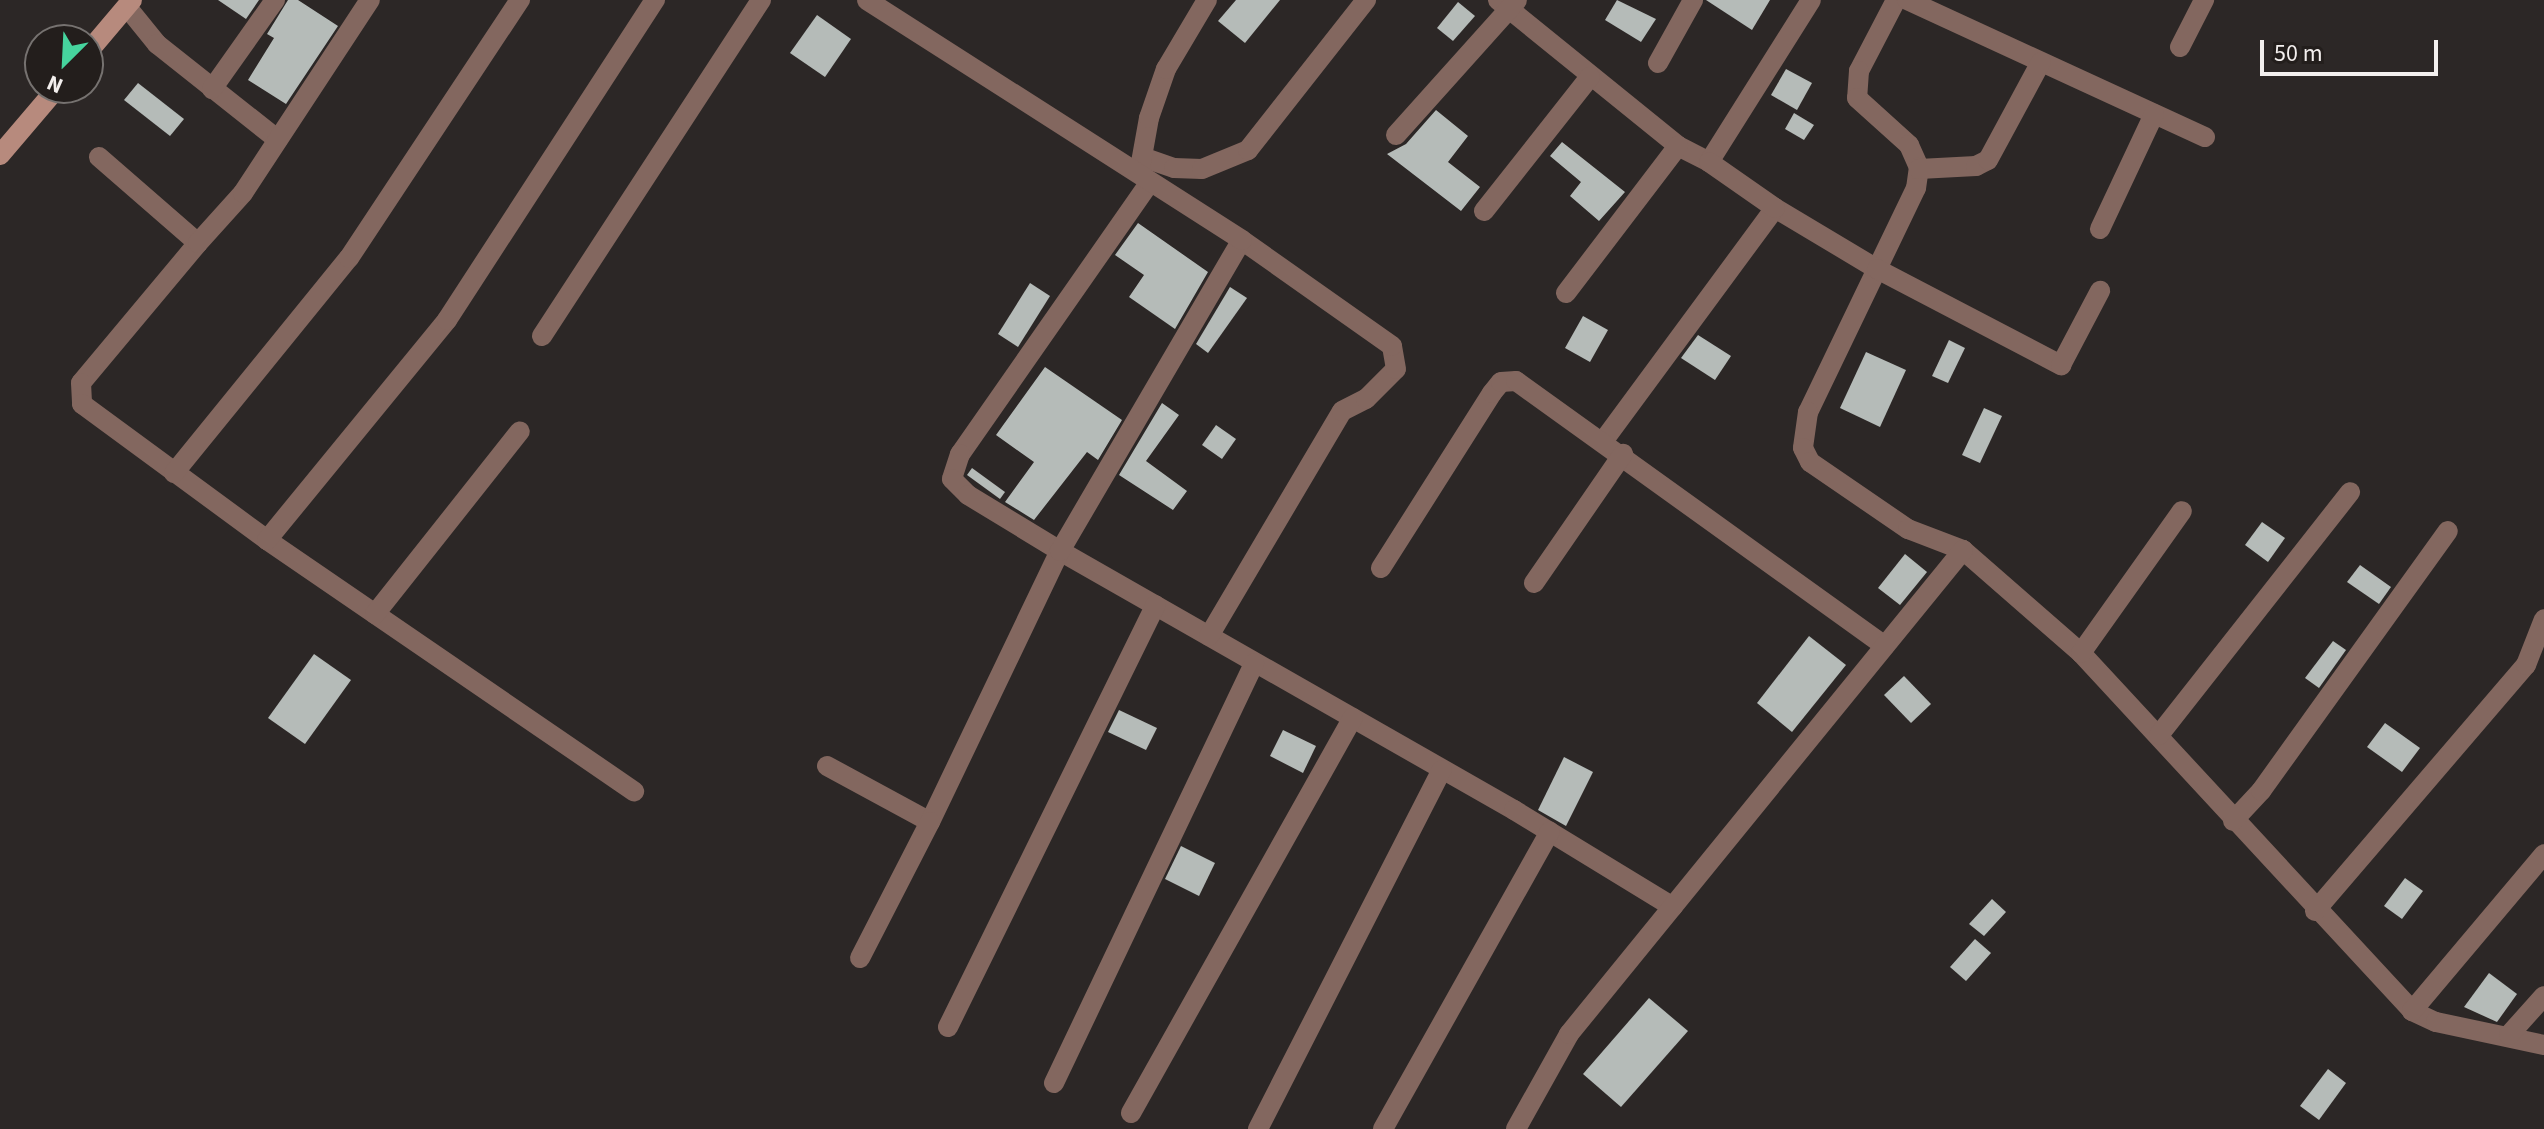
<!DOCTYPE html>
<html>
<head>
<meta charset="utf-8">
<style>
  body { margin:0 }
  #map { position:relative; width:2544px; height:1129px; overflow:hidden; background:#2c2726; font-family:"Source Sans 3",sans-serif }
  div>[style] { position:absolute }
  .building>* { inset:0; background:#b5bbb8 }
  .street>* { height:20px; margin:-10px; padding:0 10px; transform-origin:10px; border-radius:10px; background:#83675f }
  .secondary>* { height:20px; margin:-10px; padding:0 10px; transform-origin:10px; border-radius:10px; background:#b78a7d }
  span { translate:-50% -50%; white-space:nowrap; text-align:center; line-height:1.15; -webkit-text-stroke:8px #231e1c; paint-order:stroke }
  .north { position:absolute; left:24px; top:24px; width:80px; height:80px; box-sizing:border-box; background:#231e1c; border:2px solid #767270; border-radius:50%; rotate:204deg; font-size:22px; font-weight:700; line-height:32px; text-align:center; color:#f3efee }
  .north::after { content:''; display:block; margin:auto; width:28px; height:36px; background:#46d49e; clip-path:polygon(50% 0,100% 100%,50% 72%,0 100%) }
  .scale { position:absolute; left:2260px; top:40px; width:178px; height:36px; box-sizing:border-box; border:4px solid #f3efee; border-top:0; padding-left:10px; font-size:24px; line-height:28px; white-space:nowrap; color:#f3efee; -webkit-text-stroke:6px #231e1c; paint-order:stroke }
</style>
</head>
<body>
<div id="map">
  <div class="building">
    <i style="clip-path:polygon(218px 0,259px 0,246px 19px)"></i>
    <i style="clip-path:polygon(288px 0,298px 0,338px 26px,286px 104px,248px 80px,274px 38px,267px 34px)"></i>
    <i style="clip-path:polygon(1236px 0,1280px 0,1245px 43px,1218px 21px)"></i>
    <i style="clip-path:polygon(1617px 0,1656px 19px,1641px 42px,1605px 20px)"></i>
    <i style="clip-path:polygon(1706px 0,1770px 0,1752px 30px)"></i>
    <i style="clip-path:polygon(1458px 2px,1475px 16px,1453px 41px,1437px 28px)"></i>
    <i style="clip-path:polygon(817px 15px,851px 39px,825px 77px,790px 53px)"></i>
    <i style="clip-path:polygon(1786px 69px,1812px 83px,1797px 110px,1771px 95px)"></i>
    <i style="clip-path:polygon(138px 83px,184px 119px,170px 136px,124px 100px)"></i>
    <i style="clip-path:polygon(1436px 110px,1468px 136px,1448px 162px,1480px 187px,1461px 211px,1387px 154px,1406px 144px)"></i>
    <i style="clip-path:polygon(1794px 113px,1814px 125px,1804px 140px,1785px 129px)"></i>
    <i style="clip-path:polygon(1562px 142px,1625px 192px,1599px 221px,1570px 196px,1581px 182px,1550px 156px)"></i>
    <i style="clip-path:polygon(1138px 223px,1208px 272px,1175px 329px,1129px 297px,1144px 275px,1115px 255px)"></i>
    <i style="clip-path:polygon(1030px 283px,1050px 296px,1018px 347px,998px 334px)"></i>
    <i style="clip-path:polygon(1230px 287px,1247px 298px,1208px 353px,1196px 344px)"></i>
    <i style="clip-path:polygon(1583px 316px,1608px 330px,1590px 362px,1565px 348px)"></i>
    <i style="clip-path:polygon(1698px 335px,1731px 356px,1715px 380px,1681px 358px)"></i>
    <i style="clip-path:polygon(1949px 340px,1965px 348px,1948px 383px,1932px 376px)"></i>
    <i style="clip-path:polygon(1866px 352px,1906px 370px,1880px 427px,1840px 408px)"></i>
    <i style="clip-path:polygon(1045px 367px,1122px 420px,1098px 460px,1087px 452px,1034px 520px,1005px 502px,1034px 462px,996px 435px)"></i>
    <i style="clip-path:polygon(1162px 403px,1179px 415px,1146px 461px,1187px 491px,1173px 510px,1119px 475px)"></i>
    <i style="clip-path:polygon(1984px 408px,2002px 416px,1980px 463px,1962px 455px)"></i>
    <i style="clip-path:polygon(1216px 425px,1236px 439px,1222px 459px,1202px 445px)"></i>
    <i style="clip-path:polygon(972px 468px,1005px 492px,1000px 499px,967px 475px)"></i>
    <i style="clip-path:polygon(2262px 522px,2285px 538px,2268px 562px,2245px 545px)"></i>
    <i style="clip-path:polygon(1905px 554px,1927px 572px,1900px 605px,1878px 588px)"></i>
    <i style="clip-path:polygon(2360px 565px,2391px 587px,2379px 604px,2347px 582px)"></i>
    <i style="clip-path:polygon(1809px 636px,1846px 665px,1792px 732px,1757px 703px)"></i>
    <i style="clip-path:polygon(2333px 641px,2346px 650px,2319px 688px,2305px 678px)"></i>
    <i style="clip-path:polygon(314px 654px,351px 680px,305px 744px,268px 718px)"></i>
    <i style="clip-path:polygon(1904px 676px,1931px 704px,1911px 723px,1884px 695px)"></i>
    <i style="clip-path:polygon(1119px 710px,1157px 728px,1146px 750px,1108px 732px)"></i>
    <i style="clip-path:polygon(2385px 723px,2420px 748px,2402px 772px,2367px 747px)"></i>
    <i style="clip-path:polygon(1283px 730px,1316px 746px,1303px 773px,1270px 756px)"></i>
    <i style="clip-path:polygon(1564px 757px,1593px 772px,1566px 826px,1538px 810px)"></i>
    <i style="clip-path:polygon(1181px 846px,1215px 863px,1199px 896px,1165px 879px)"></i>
    <i style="clip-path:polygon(2405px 878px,2423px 891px,2402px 919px,2384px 906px)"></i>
    <i style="clip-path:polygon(1992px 899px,2006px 912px,1984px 936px,1969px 924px)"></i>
    <i style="clip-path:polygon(1975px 939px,1991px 953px,1966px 981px,1950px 967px)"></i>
    <i style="clip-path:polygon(2489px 973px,2517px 994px,2497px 1022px,2464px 1007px)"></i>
    <i style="clip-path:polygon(1649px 998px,1688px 1031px,1621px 1107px,1583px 1074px)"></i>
    <i style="clip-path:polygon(2328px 1069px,2346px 1083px,2319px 1120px,2300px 1106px)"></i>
  </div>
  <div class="street">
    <i style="left:1498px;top:0;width:232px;rotate:39deg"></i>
    <i style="left:1678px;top:146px;width:35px;rotate:27deg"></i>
    <i style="left:1709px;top:162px;width:191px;rotate:-57.8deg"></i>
    <i style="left:1896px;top:0;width:80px;rotate:117.5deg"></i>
    <i style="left:1859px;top:71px;width:27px;rotate:94deg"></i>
    <i style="left:1857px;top:98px;width:70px;rotate:42.1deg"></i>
    <i style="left:1909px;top:145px;width:24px;rotate:66deg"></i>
    <i style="left:1919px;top:167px;width:21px;rotate:98deg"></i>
    <i style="left:1916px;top:188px;width:249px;rotate:115.7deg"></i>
    <i style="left:1808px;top:412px;width:36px;rotate:98deg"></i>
    <i style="left:1803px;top:448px;width:16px;rotate:63deg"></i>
    <i style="left:1810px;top:462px;width:119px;rotate:34.4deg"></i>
    <i style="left:1908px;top:529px;width:59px;rotate:20.9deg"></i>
    <i style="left:1963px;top:550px;width:157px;rotate:41.1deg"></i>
    <i style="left:2081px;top:653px;width:488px;rotate:47.2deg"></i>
    <i style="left:2412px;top:1011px;width:26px;rotate:25deg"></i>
    <i style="left:2436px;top:1022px;width:110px;rotate:12deg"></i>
    <i style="left:1907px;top:0;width:328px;rotate:24.7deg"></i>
    <i style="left:127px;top:7px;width:48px;rotate:51deg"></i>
    <i style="left:157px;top:44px;width:154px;rotate:38.4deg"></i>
    <i style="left:2180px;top:47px;width:53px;rotate:-62.9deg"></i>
    <i style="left:1658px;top:63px;width:72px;rotate:-60.9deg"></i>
    <i style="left:212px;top:89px;width:109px;rotate:-54.7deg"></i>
    <i style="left:1396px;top:135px;width:181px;rotate:-48.1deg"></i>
    <i style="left:99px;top:157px;width:131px;rotate:41deg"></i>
    <i style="left:198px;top:243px;width:182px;rotate:129.9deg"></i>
    <i style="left:81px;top:383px;width:21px;rotate:87deg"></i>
    <i style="left:82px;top:404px;width:230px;rotate:36.3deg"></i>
    <i style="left:267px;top:540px;width:445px;rotate:34.4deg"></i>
    <i style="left:1145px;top:158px;width:31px;rotate:19deg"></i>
    <i style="left:1174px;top:168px;width:28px;rotate:2deg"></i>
    <i style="left:1202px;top:169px;width:50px;rotate:-22.4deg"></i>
    <i style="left:1248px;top:150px;width:191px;rotate:-51.8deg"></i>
    <i style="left:1140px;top:168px;width:51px;rotate:-79.8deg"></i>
    <i style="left:1149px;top:118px;width:52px;rotate:-70.9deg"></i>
    <i style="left:1166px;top:69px;width:80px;rotate:-59.3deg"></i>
    <i style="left:1919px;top:169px;width:57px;rotate:-3deg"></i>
    <i style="left:1976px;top:166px;width:13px;rotate:-27deg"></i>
    <i style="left:1988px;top:160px;width:111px;rotate:-61.6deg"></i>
    <i style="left:1150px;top:182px;width:332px;rotate:124.9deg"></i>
    <i style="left:960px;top:454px;width:26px;rotate:108deg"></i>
    <i style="left:952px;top:479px;width:23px;rotate:45deg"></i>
    <i style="left:968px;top:495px;width:108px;rotate:31.3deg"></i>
    <i style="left:1060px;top:551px;width:523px;rotate:29.7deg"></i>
    <i style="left:1514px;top:810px;width:186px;rotate:31.4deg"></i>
    <i style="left:1775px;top:208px;width:119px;rotate:30.9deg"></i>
    <i style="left:1877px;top:269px;width:208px;rotate:27.6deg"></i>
    <i style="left:2061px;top:365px;width:84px;rotate:-62.2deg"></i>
    <i style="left:1484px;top:211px;width:171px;rotate:-51.7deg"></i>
    <i style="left:2100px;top:229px;width:127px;rotate:-64.8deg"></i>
    <i style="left:198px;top:243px;width:67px;rotate:-48deg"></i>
    <i style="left:243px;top:193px;width:231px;rotate:-56.7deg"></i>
    <i style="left:1566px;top:293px;width:185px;rotate:-52.7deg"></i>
    <i style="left:542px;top:336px;width:401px;rotate:-56.9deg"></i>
    <i style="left:1604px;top:440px;width:288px;rotate:-53.6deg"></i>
    <i style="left:1775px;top:208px;width:80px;rotate:-145.1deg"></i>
    <i style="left:174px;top:473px;width:277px;rotate:-50.9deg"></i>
    <i style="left:349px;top:258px;width:310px;rotate:-56.5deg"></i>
    <i style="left:267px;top:540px;width:284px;rotate:-50.7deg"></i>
    <i style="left:447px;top:320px;width:382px;rotate:-57deg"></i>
    <i style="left:1381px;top:568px;width:207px;rotate:-57.6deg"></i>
    <i style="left:1492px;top:393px;width:14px;rotate:-51deg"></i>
    <i style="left:1501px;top:382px;width:15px;rotate:-4deg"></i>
    <i style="left:1516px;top:381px;width:454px;rotate:35.7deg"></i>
    <i style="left:1534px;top:583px;width:157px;rotate:-55.4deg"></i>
    <i style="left:375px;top:614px;width:233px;rotate:-51.6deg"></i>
    <i style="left:1209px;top:636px;width:261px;rotate:-59.4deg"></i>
    <i style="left:1342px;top:411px;width:27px;rotate:-27deg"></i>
    <i style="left:1366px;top:399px;width:42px;rotate:-45deg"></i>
    <i style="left:1396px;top:369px;width:23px;rotate:-100deg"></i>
    <i style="left:1392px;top:346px;width:184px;rotate:-144.8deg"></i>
    <i style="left:2081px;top:653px;width:174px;rotate:-54.6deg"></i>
    <i style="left:2159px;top:735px;width:309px;rotate:-51.8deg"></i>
    <i style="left:827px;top:766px;width:117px;rotate:28.5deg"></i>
    <i style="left:930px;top:822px;width:301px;rotate:-64.4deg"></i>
    <i style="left:1060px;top:551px;width:360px;rotate:-59.7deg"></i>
    <i style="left:1242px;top:240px;width:445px;rotate:-147.4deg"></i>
    <i style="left:2233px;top:821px;width:41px;rotate:-47deg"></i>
    <i style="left:2261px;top:791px;width:320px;rotate:-54.3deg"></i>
    <i style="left:2315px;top:911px;width:324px;rotate:-49.4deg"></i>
    <i style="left:2526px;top:665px;width:49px;rotate:-68.6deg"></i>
    <i style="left:860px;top:958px;width:153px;rotate:-62.8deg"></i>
    <i style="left:2412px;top:1011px;width:205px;rotate:-49.9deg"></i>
    <i style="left:948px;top:1027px;width:470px;rotate:-63.8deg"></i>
    <i style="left:2509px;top:1035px;width:52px;rotate:-48.1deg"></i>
    <i style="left:1054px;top:1083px;width:465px;rotate:-64.5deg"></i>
    <i style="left:1131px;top:1113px;width:453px;rotate:-60.7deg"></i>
    <i style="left:1258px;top:1129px;width:403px;rotate:-62.9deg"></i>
    <i style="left:1383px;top:1129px;width:341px;rotate:-60.7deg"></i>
    <i style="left:1516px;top:1129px;width:109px;rotate:-60.8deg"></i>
    <i style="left:1569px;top:1034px;width:624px;rotate:-50.85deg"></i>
  </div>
  <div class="secondary">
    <i style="left:88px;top:52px;width:68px;rotate:-49.8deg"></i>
    <i style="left:0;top:155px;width:88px;rotate:-49.6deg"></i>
  </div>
  <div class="north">N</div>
  <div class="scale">50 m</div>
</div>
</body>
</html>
